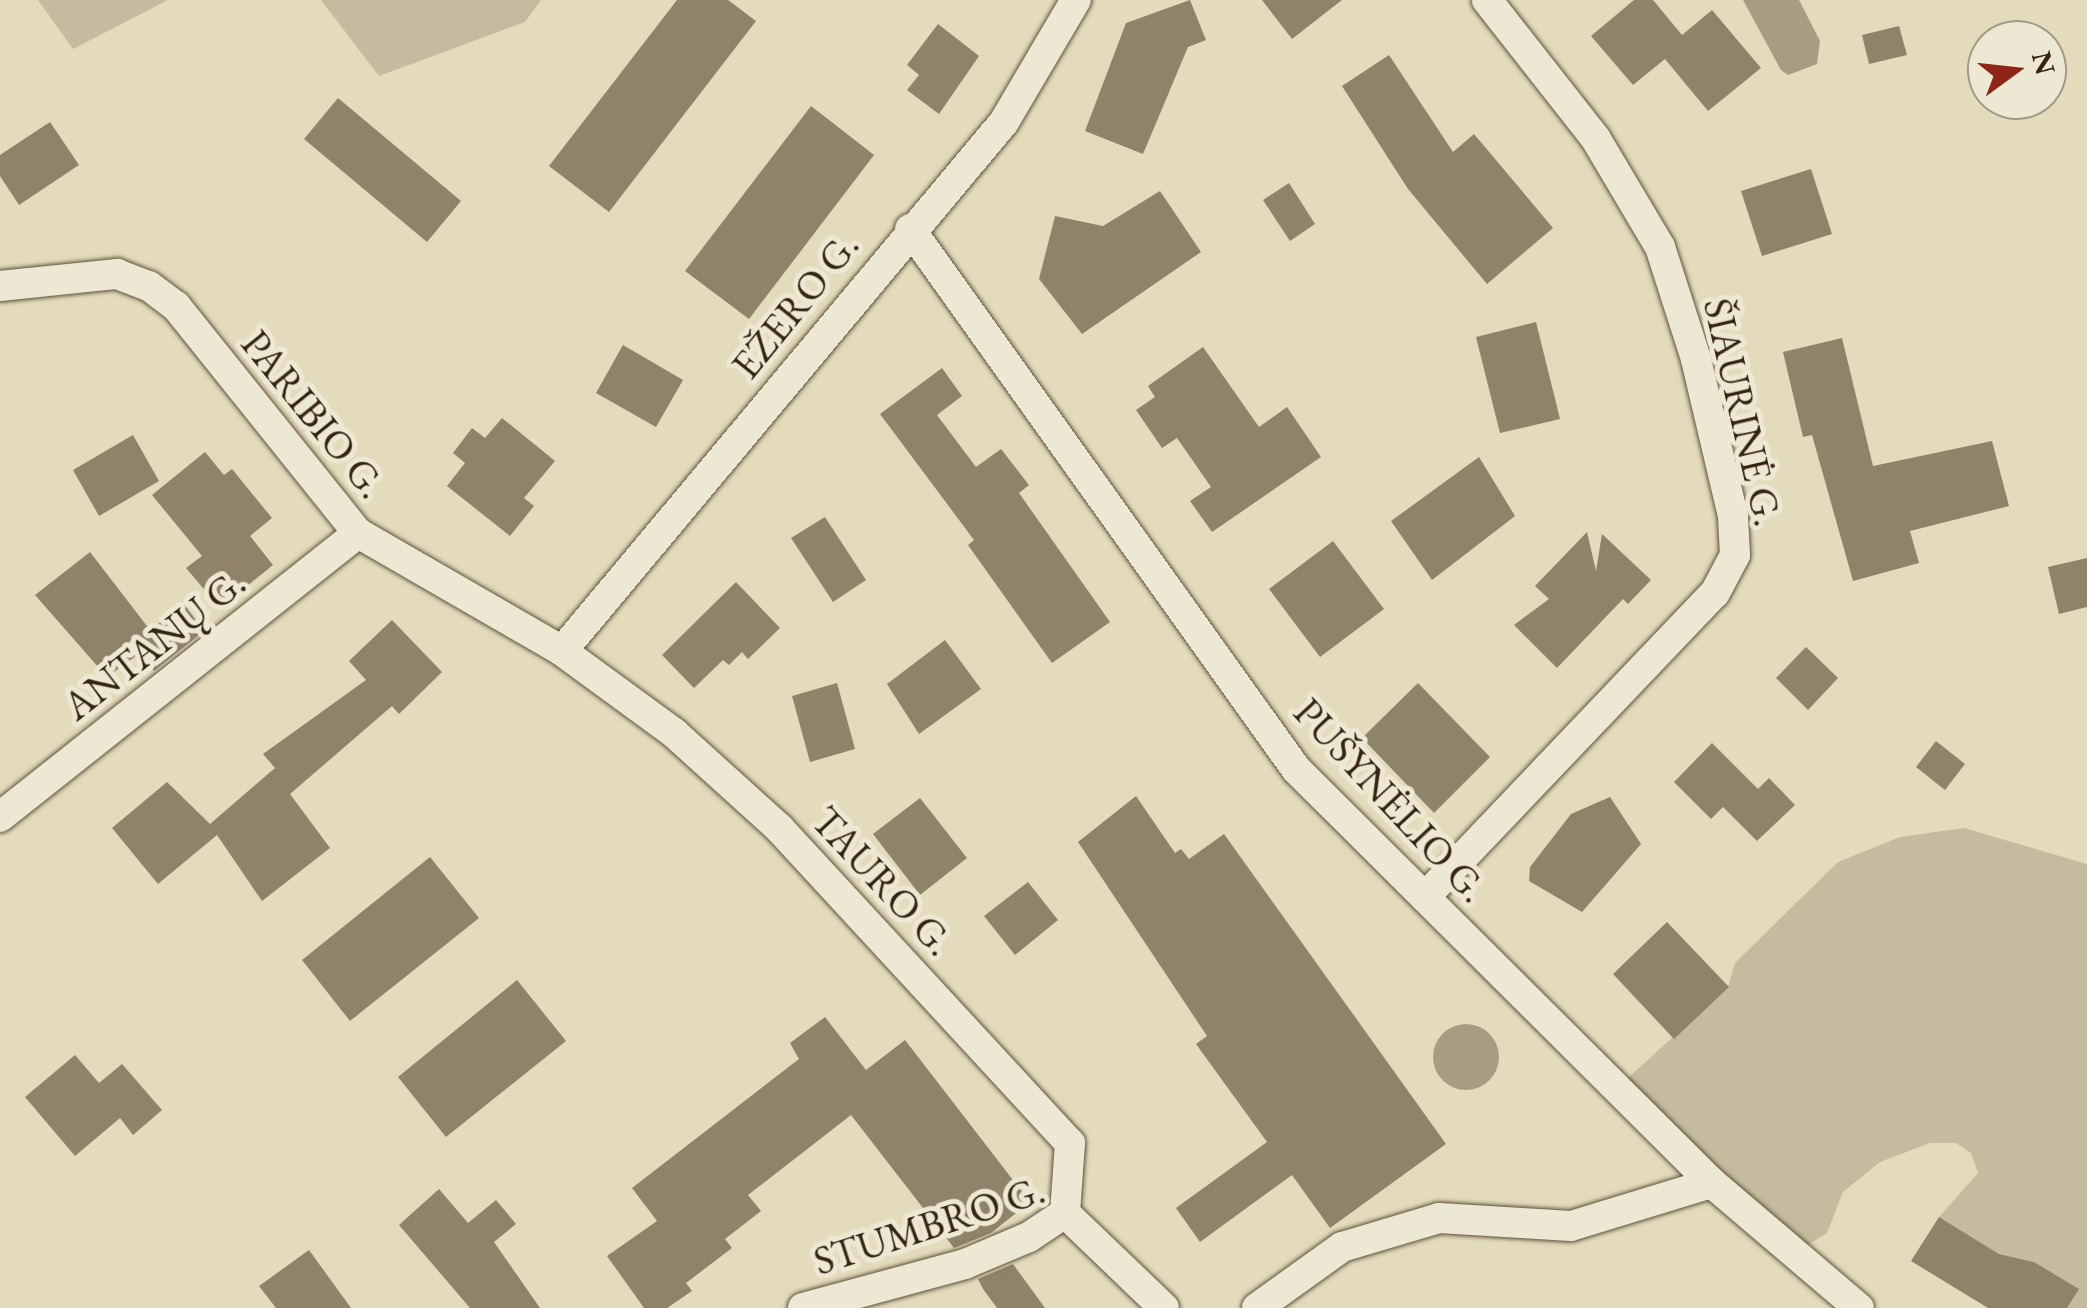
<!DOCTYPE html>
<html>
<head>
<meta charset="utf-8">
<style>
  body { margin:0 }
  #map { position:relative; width:2087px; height:1308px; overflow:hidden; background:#e3dbbc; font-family:"EB Garamond",serif }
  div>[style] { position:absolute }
  .green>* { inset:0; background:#c5bc9f }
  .water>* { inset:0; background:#a89d82 }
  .round { border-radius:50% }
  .building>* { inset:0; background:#8f8369 }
  .roads { filter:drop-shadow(0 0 2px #60523b) drop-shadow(0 0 2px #60523b) }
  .street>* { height:30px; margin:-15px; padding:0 15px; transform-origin:15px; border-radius:15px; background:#ede8d3 }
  span { translate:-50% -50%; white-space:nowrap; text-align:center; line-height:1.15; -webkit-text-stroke:10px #ede8d3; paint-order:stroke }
  .street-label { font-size:40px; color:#352410 }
  .north { position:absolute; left:1967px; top:20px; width:100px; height:100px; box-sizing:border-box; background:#ede8d3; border:2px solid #a39a85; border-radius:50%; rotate:75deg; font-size:28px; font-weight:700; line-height:40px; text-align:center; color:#352410 }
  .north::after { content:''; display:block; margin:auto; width:35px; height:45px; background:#8f2418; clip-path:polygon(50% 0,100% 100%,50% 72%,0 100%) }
</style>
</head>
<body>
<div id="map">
  <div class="green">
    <i style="clip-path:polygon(38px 0,168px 0,73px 49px)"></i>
    <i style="clip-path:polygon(321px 0,541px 0,525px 22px,379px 76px)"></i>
    <i style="clip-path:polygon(1964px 828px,2087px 864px,2087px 1308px,2067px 1308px,2078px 1289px,2034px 1262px,1999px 1254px,1939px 1217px,1978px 1173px,1971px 1153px,1956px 1143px,1930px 1143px,1880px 1162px,1843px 1192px,1827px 1233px,1808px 1245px,1781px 1242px,1619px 1086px,1728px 987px,1735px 963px,1838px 862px,1900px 837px)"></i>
  </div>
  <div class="water">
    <i style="clip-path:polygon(1743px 0,1799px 0,1820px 41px,1817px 64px,1788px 75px,1781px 70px)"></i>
    <i class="round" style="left:1433px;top:1024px;width:66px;height:66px"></i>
  </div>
  <div class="building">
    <i style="clip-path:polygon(677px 0,728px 0,756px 21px,609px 212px,549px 166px)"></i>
    <i style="clip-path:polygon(1190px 0,1206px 40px,1188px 47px,1143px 154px,1085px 131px,1126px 23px)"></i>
    <i style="clip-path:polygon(1262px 0,1342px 0,1292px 39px)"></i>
    <i style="clip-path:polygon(1634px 0,1653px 0,1682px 35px,1712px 10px,1761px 68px,1708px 111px,1665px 59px,1633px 85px,1591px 36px)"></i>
    <i style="clip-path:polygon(938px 24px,979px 56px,939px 114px,907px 90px,919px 75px,907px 65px)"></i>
    <i style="clip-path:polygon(1899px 26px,1907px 55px,1869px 64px,1862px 35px)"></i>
    <i style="clip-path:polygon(1389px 55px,1453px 152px,1474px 134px,1553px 228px,1487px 284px,1408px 189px,1342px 86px)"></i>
    <i style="clip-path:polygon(338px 98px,461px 201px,427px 242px,304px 139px)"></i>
    <i style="clip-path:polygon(811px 106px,874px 155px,749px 319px,685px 271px)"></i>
    <i style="clip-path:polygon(50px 122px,79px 165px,19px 205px,0 176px,0 155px)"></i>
    <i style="clip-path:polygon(1811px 169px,1832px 234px,1762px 256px,1741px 191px)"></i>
    <i style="clip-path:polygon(1289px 183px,1315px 224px,1290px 241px,1263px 200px)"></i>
    <i style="clip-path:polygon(1160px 191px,1201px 252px,1082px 334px,1039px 279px,1055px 216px,1103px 226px)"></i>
    <i style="clip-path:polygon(1536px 322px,1560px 419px,1500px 433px,1476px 337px)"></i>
    <i style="clip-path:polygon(1842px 338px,1873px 466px,1992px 441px,2009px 506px,1910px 531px,1919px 563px,1853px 581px,1812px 435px,1803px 437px,1783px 352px)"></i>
    <i style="clip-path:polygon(623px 345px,683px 380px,656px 427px,596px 393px)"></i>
    <i style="clip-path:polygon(1203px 347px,1259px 427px,1287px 407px,1321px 457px,1212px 532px,1190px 501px,1211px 487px,1177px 438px,1162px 448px,1136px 410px,1155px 397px,1148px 386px)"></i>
    <i style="clip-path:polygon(942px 368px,962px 396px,937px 415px,976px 467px,1001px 449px,1029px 485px,1019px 493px,1110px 622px,1052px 663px,968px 545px,974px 540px,880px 414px)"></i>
    <i style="clip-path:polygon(502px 418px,555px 461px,524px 498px,534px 506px,510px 536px,447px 486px,465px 463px,453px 453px,472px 428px,485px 438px)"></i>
    <i style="clip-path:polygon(133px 435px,159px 481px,99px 516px,73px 470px)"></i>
    <i style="clip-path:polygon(205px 452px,224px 475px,232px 469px,272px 518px,250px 536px,273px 565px,220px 608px,186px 568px,202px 556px,152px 495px)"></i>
    <i style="clip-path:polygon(1479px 457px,1515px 516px,1432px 580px,1391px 521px)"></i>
    <i style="clip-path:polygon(825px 517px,866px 580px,833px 602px,791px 538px)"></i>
    <i style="clip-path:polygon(1587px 532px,1596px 571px,1602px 534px,1651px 580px,1628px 604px,1623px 599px,1557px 668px,1514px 625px,1549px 599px,1535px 586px)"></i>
    <i style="clip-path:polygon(1333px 541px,1384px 609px,1320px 657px,1269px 589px)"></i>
    <i style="clip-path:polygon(90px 552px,150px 630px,184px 604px,204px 631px,154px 671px,140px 653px,107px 677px,35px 595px)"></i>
    <i style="clip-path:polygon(2087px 558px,2087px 607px,2059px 614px,2048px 567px)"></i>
    <i style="clip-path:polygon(736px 582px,780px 628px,748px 659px,742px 652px,729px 665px,723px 660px,694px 688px,662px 655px)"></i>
    <i style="clip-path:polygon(392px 620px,442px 672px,399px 714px,392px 706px,290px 794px,330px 848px,262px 901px,217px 835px,158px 884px,112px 828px,167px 782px,210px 824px,275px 768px,263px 754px,366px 680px,349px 661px)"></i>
    <i style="clip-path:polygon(945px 640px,981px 689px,919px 734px,887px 684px)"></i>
    <i style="clip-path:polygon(1806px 647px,1838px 678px,1808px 710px,1776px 678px)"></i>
    <i style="clip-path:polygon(837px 683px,855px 749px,810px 762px,792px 696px)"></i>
    <i style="clip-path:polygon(1418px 683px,1490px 757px,1434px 813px,1362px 738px)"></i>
    <i style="clip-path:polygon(1936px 741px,1965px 764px,1945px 790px,1916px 767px)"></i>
    <i style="clip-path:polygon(1712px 743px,1758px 789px,1769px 778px,1795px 805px,1757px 841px,1723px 807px,1711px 819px,1674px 782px)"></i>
    <i style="clip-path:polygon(1136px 796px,1175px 853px,1181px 849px,1189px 859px,1224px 834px,1446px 1144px,1330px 1228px,1292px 1175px,1200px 1242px,1176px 1208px,1267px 1142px,1196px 1044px,1207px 1036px,1078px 842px)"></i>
    <i style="clip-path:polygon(1610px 797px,1641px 844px,1582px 912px,1529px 881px,1530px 867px,1571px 814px)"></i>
    <i style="clip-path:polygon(920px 798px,967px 858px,920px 895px,873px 834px)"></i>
    <i style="clip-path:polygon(430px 857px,479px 918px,350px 1021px,302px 960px)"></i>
    <i style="clip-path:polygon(1028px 882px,1058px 920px,1015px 955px,984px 916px)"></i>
    <i style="clip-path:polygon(1667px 922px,1729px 987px,1674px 1039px,1613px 974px)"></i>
    <i style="clip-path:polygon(517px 980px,566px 1041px,446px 1137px,398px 1077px)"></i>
    <i style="clip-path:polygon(825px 1017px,866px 1070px,905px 1040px,1030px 1202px,991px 1233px,954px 1248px,851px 1115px,748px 1195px,761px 1211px,725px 1239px,732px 1248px,686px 1283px,692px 1291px,667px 1308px,644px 1308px,607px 1256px,657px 1221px,632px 1188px,799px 1059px,790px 1043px)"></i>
    <i style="clip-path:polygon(75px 1055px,99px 1083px,122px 1064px,162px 1110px,133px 1135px,120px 1118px,75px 1156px,25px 1097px)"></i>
    <i style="clip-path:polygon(439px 1189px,468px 1223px,496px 1200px,516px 1224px,494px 1242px,540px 1308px,470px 1308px,399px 1225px)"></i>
    <i style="clip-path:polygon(1939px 1217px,1999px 1254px,2034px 1262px,2079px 1289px,2067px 1308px,1988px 1308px,1911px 1261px)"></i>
    <i style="clip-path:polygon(309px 1250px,351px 1308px,276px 1308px,259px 1286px)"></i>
    <i style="clip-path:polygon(1013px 1264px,1045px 1308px,997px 1308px,983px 1289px,978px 1279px)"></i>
  </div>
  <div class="roads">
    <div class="street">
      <i style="left:910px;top:229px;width:664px;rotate:54.44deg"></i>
      <i style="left:1296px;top:769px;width:587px;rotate:44.86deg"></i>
      <i style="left:1712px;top:1183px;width:193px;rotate:40.4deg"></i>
      <i style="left:0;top:286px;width:118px;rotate:-5.9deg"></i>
      <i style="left:117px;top:274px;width:34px;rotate:21deg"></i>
      <i style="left:149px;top:286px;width:34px;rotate:37deg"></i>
      <i style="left:176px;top:306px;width:291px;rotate:51.3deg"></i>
      <i style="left:358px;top:533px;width:236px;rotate:30deg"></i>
      <i style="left:562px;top:651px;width:139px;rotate:36.2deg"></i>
      <i style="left:674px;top:733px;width:142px;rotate:42.1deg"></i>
      <i style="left:779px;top:828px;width:429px;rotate:47.3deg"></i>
      <i style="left:1070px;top:1143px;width:70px;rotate:94.1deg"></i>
      <i style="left:562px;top:651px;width:689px;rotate:-50.12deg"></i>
      <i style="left:1004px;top:122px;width:142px;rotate:-59.5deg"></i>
      <i style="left:0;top:817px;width:457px;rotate:-38.4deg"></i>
      <i style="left:1425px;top:897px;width:420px;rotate:-46.4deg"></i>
      <i style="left:1715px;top:593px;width:43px;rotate:-62.2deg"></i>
      <i style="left:1735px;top:555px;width:39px;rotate:-93deg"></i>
      <i style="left:1733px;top:516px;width:161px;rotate:-103.3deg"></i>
      <i style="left:1696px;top:359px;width:118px;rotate:-107.8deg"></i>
      <i style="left:1660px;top:247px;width:126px;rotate:-120.7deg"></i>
      <i style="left:1596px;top:139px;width:177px;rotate:-128.1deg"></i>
      <i style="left:803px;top:1308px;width:168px;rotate:-15.2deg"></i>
      <i style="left:965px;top:1264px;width:69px;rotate:-22.9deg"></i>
      <i style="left:1029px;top:1237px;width:43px;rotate:-33.7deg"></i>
      <i style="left:1065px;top:1213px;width:137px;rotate:43.8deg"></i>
      <i style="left:1257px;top:1308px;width:105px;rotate:-35.7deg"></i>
      <i style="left:1342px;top:1247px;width:101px;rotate:-16.6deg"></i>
      <i style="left:1439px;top:1218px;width:132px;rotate:3.5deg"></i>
      <i style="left:1571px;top:1226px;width:147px;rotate:-17deg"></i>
    </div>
  </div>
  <div class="street-label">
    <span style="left:795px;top:305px;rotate:-51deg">EŽERO G.</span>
    <span style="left:1743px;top:412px;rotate:77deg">ŠIAURINĖ G.</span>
    <span style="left:314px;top:414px;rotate:51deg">PARIBIO G.</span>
    <span style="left:154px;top:644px;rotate:-38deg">ANTANŲ G.</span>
    <span style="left:1391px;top:800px;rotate:47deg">PUŠYNĖLIO G.</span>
    <span style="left:883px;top:881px;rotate:47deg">TAURO G.</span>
    <span style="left:929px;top:1225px;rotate:-18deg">STUMBRO G.</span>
  </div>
  <div class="north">N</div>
</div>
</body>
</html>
